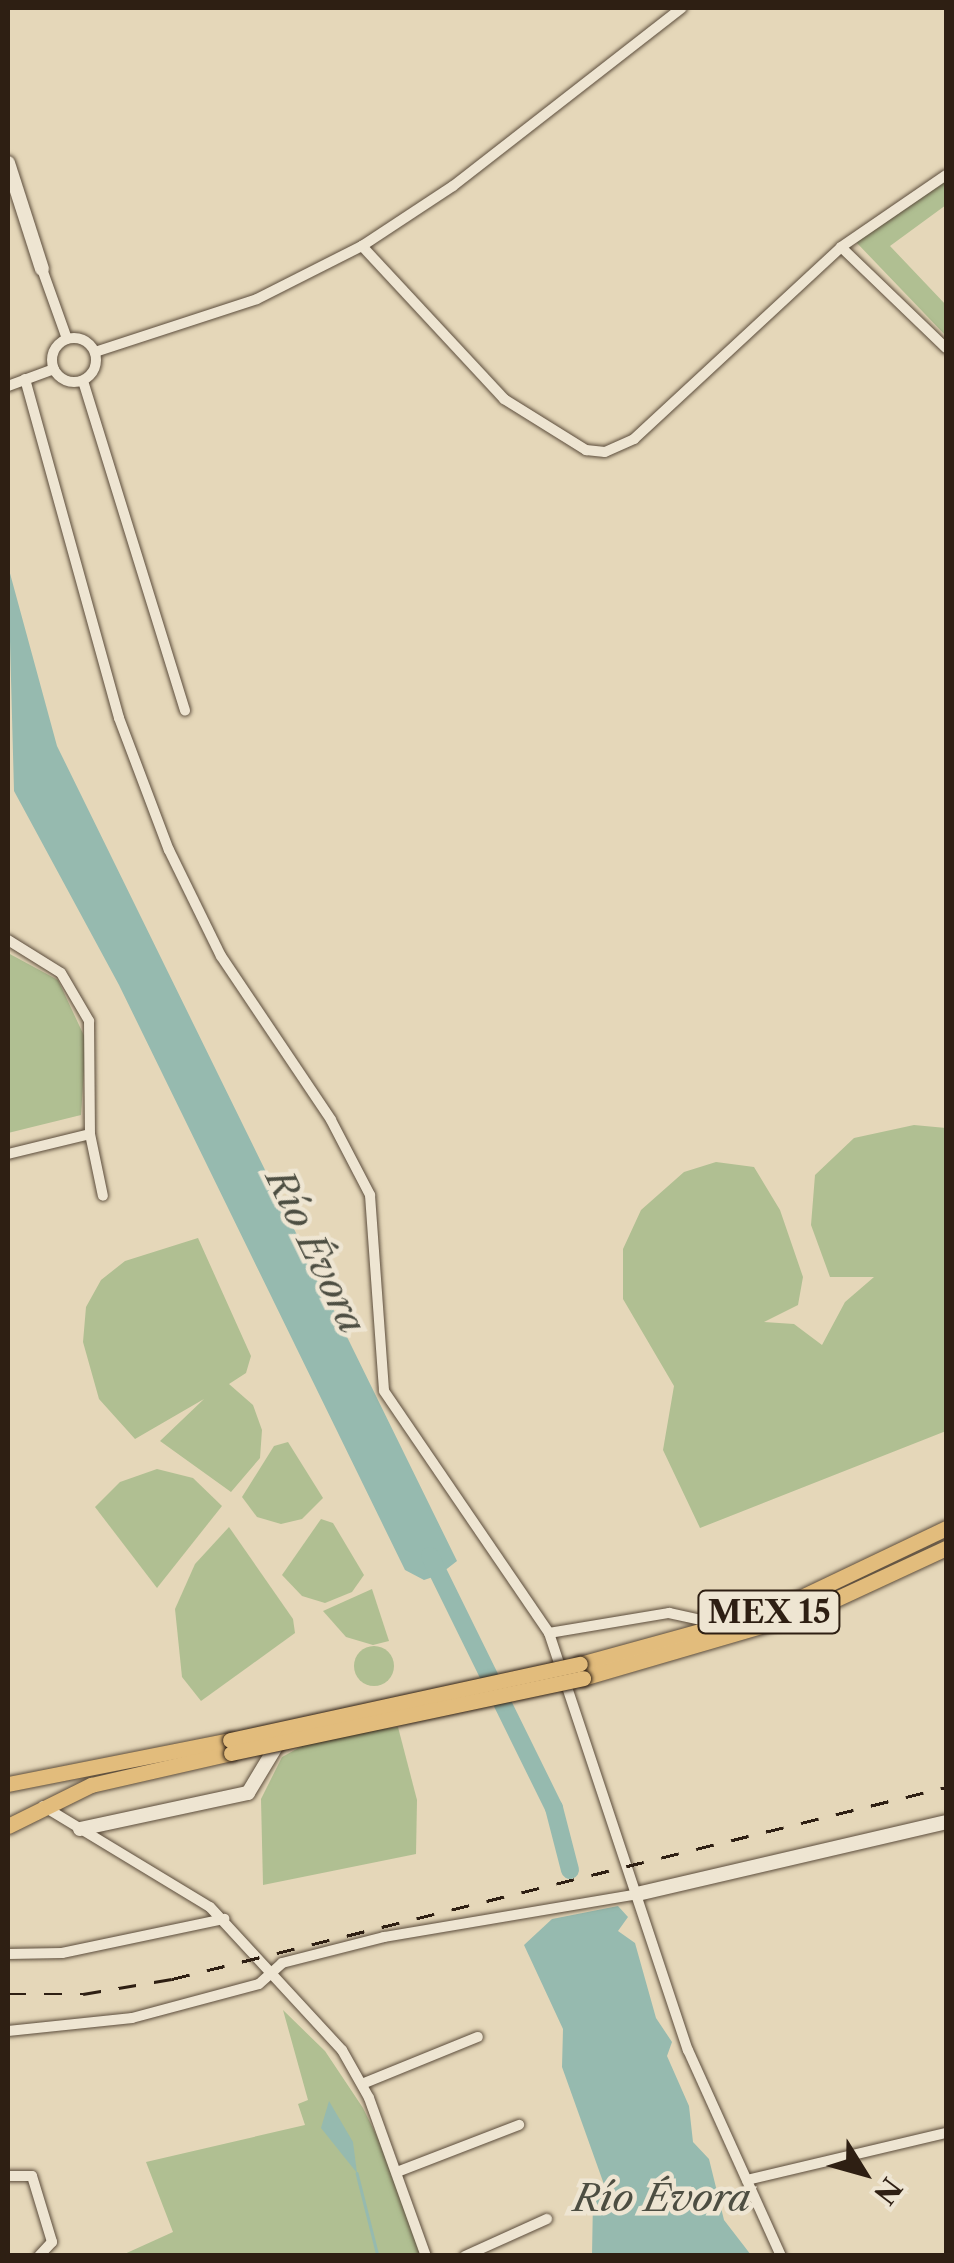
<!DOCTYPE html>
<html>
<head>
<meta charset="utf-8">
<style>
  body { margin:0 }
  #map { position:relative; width:954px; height:2263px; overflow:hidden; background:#e5d7b9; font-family:"Libre Caslon Text",serif }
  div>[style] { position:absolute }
  .green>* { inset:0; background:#b0bf92 }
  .round { border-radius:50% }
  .water>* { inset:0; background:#96baaf }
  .stream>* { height:2.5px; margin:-1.25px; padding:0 1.25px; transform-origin:1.25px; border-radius:1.25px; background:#96baaf }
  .river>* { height:18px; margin:-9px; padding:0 9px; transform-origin:9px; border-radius:9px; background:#96baaf }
  .roads { filter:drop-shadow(0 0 2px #5c4d3c) drop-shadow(0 0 2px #5c4d3c) }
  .street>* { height:10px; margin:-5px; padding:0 5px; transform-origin:5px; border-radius:5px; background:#eee5d2 }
  .street>.ring { margin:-5px; padding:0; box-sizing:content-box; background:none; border:10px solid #eee5d2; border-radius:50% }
  .secondary>* { height:14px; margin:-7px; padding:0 7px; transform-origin:7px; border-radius:7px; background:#eee5d2 }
  .primary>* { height:15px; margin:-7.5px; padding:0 7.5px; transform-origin:7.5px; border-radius:7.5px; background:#e2bc7c }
  .rail>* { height:2.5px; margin-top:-1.25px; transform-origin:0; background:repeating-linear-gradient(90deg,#2e1f13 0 18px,transparent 0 36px) }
  .bridges { filter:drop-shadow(0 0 2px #2e1f13) drop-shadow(0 0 2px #2e1f13) }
  .primary-bridge>* { height:15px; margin:-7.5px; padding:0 7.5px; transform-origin:7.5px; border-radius:7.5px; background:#e2bc7c }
  span { translate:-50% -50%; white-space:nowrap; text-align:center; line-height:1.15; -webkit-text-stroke:9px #eee5d2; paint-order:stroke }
  .shield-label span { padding:2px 8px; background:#eee5d2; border:2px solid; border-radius:8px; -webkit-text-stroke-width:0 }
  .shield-label { font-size:32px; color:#2e1f13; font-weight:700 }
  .water-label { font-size:38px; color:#4d4e42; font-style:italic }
  .frame { position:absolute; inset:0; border:10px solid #2e1f13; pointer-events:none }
  .north { position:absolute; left:814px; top:2123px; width:100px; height:100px; -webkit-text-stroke:8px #eee5d2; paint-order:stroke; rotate:127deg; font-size:28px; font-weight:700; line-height:40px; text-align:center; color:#2e1f13 }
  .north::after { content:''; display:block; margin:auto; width:35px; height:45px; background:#2e1f13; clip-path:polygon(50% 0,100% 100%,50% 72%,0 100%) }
</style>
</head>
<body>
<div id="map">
  <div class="green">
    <i style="clip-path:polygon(946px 180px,946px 205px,890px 246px,946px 305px,946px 336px,856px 242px)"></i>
    <i style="clip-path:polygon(8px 953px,58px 980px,86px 1040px,81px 1115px,8px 1133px)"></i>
    <i style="clip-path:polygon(914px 1125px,946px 1128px,946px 1431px,700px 1528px,663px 1450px,674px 1386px,623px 1299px,623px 1249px,641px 1210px,684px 1172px,716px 1162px,754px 1167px,780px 1210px,803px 1277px,798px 1305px,764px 1322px,794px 1324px,822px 1345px,845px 1302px,874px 1277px,830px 1277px,811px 1225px,815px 1175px,854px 1138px)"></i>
    <i style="clip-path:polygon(198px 1238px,251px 1356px,246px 1373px,229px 1384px,253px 1405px,262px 1430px,260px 1458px,231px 1492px,160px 1441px,204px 1399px,135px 1439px,99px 1399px,83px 1342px,86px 1307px,101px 1280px,125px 1261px)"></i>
    <i style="clip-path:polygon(288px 1442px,323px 1498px,302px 1519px,281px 1524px,257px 1517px,242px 1497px,274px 1446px)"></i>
    <i style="clip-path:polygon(157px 1469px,193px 1478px,222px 1506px,157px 1588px,95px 1507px,120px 1482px)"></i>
    <i style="clip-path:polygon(321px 1519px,333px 1523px,364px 1575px,352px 1592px,325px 1603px,302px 1596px,282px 1575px)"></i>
    <i style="clip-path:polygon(229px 1527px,293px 1619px,295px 1633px,201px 1701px,182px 1677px,175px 1609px,195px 1564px)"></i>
    <i style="clip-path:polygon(372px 1589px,389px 1641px,373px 1645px,346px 1637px,323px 1611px)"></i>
    <i class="round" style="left:354px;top:1646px;width:40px;height:40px"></i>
    <i style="clip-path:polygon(398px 1727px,417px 1800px,416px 1854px,263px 1885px,261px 1799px,282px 1757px,315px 1739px)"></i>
    <i style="clip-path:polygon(283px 2010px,325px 2051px,363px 2108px,400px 2183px,421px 2256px,120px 2256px,173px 2232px,146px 2162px,305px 2125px,298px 2104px,308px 2100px)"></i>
  </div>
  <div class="water">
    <i style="clip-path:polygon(8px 566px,57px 746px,457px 1561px,439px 1575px,424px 1580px,405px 1570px,119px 985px,14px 791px)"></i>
    <i style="clip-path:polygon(618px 1906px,628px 1917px,618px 1931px,635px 1943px,656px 2018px,672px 2042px,667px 2056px,689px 2106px,693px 2142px,709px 2159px,724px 2220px,751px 2255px,592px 2255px,593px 2200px,606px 2190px,562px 2067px,563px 2029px,524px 1945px,552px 1919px)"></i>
    <i style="clip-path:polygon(329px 2101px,353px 2142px,357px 2173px,321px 2128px)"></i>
  </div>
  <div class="stream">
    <i style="left:357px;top:2173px;width:86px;rotate:75.8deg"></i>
  </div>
  <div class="river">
    <i style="left:430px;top:1556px;width:281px;rotate:63.8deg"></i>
    <i style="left:554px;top:1808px;width:64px;rotate:75.5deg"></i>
  </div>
  <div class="roads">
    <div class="street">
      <i style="left:362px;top:246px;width:209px;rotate:47.1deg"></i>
      <i style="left:504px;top:399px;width:97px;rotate:31.9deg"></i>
      <i style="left:586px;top:450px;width:19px;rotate:6deg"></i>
      <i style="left:605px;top:452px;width:32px;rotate:-24deg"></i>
      <i style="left:634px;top:439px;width:282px;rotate:-42.8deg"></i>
      <i style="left:841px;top:247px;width:146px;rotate:43.9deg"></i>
      <i style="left:841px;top:247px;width:127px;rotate:-34.4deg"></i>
      <i style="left:42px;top:269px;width:74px;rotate:70.3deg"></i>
      <i class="ring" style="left:52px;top:338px;width:34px;height:34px"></i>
      <i style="left:95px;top:352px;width:170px;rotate:-18.1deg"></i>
      <i style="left:257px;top:299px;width:118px;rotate:-26.8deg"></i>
      <i style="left:362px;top:246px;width:109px;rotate:-33.4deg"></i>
      <i style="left:453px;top:186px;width:290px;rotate:-37.9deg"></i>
      <i style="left:25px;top:379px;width:352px;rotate:74.5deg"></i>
      <i style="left:119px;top:718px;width:141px;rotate:69.3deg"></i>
      <i style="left:169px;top:850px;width:118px;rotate:63.9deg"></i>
      <i style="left:221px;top:956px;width:197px;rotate:56.1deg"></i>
      <i style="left:331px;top:1120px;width:85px;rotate:62.5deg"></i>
      <i style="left:370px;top:1195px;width:196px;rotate:85.9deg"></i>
      <i style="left:384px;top:1391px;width:293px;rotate:55.7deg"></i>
      <i style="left:549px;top:1633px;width:440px;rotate:71.6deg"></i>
      <i style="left:688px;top:2050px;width:226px;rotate:65.7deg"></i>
      <i style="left:83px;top:381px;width:345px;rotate:72.8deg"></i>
      <i style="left:8px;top:386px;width:49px;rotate:-20.3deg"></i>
      <i style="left:8px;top:940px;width:62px;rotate:31.9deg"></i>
      <i style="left:61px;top:973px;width:56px;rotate:59.7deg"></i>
      <i style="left:89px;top:1021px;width:113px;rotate:89.5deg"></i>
      <i style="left:90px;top:1134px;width:63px;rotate:78.2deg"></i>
      <i style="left:8px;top:1154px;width:84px;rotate:-13.7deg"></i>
      <i style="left:549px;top:1633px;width:122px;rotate:-9.5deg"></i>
      <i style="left:669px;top:1613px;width:51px;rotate:12.4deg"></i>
      <i style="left:43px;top:1806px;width:195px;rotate:31.2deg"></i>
      <i style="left:210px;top:1907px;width:195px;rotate:47.3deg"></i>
      <i style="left:342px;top:2050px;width:55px;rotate:60.6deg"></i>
      <i style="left:369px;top:2098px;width:168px;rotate:70.2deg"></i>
      <i style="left:8px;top:1954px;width:54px;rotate:-1.1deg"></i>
      <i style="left:62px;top:1953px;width:166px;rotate:-11.9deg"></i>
      <i style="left:8px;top:2031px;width:125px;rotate:-6deg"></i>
      <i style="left:132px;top:2018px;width:131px;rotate:-15deg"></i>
      <i style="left:259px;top:1984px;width:31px;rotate:-42deg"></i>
      <i style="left:282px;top:1963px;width:105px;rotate:-14.3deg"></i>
      <i style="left:384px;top:1937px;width:257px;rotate:-9.6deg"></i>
      <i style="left:362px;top:2084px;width:125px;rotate:-22.1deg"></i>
      <i style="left:397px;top:2172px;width:131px;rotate:-21.1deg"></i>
      <i style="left:8px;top:2176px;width:24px"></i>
      <i style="left:32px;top:2176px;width:69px;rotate:73.1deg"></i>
      <i style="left:52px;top:2242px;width:19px;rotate:133deg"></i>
      <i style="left:747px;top:2180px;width:204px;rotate:-13.3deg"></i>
      <i style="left:465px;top:2256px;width:90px;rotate:-24.3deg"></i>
    </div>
    <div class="secondary">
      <i style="left:8px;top:163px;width:111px;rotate:72.2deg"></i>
      <i style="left:80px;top:1829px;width:172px;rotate:-12.1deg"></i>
      <i style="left:248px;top:1793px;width:58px;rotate:-59deg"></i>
      <i style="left:637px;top:1894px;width:317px;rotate:-13.1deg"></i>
    </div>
    <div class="primary">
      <i style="left:580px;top:1664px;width:199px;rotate:-15.4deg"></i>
      <i style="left:772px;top:1611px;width:193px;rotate:-25.5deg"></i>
      <i style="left:583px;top:1678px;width:234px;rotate:-16.3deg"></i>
      <i style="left:808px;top:1612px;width:152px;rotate:-24.9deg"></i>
      <i style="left:8px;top:1784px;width:226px;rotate:-11.2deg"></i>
      <i style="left:8px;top:1826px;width:93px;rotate:-26.3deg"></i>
      <i style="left:91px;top:1785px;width:144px;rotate:-12.9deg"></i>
    </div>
  </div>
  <div class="rail">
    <i style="left:8px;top:1994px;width:75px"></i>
    <i style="left:83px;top:1994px;width:90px;rotate:-9.6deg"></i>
    <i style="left:172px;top:1979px;width:797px;rotate:-13.93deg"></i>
  </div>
  <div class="bridges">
    <div class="primary-bridge">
      <i style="left:230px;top:1740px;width:358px;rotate:-12.3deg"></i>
      <i style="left:231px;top:1753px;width:360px;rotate:-12deg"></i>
    </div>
  </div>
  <div class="shield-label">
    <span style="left:769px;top:1612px">MEX 15</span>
  </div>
  <div class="water-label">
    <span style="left:316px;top:1251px;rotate:64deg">Río Évora</span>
    <span style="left:662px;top:2198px">Río Évora</span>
  </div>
  <div class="frame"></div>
  <div class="north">N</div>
</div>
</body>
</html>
